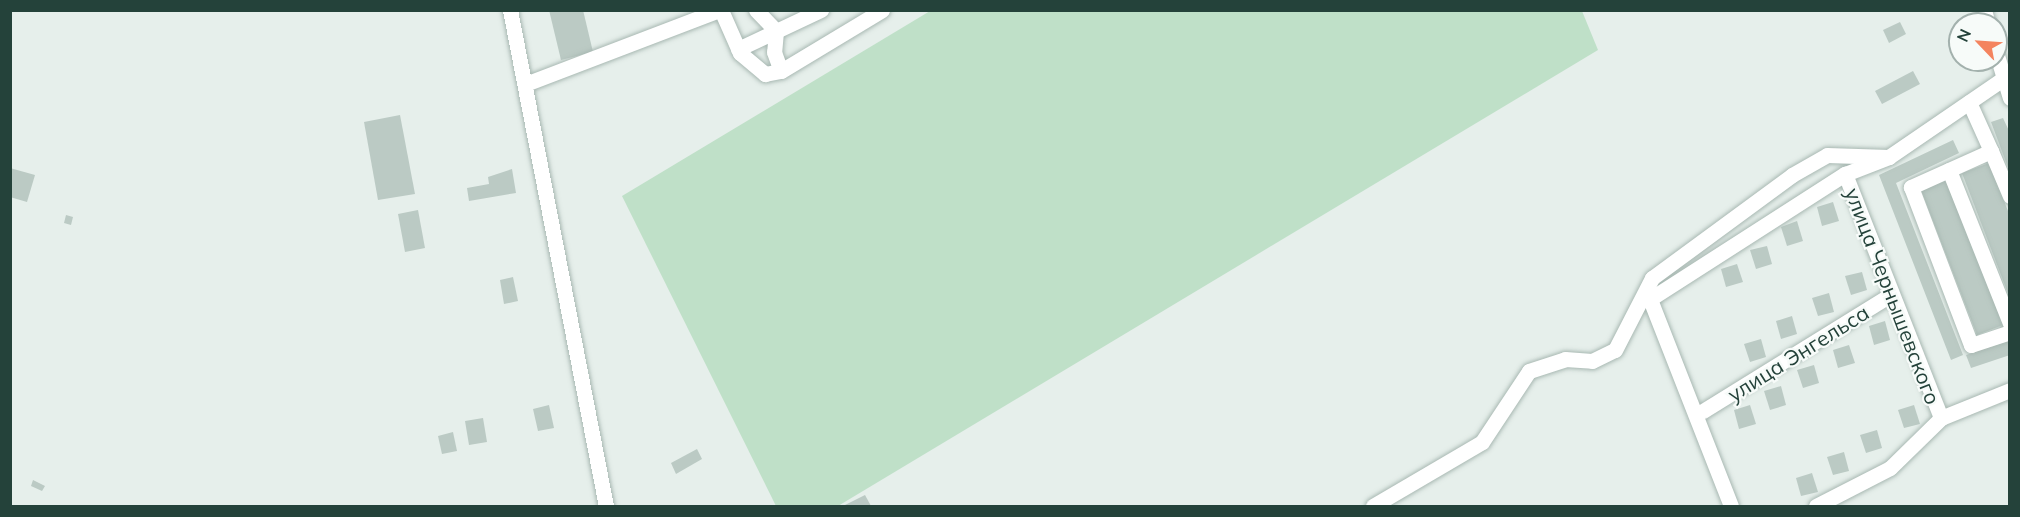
<!DOCTYPE html>
<html>
<head>
<meta charset="utf-8">
<style>
  body { margin:0 }
  #map { position:relative; width:2020px; height:517px; overflow:hidden; background:#e6efeb; font-family:Mulish,sans-serif }
  div>[style] { position:absolute }
  .green>* { inset:0; background:#bfe0c8 }
  .building>* { inset:0; background:#bbcac4 }
  .roads { filter:drop-shadow(0 0 2px #a8b8b2) drop-shadow(0 0 2px #a8b8b2) }
  .minor>* { height:15px; margin:-7.5px; padding:0 7.5px; transform-origin:7.5px; border-radius:7.5px; background:#fff }
  span { translate:-50% -50%; white-space:nowrap; text-align:center; line-height:1.15; -webkit-text-stroke:4.5px #f7fbf9; paint-order:stroke }
  .street-label { font-size:21px; color:#24423a }
  .frame { position:absolute; inset:0; border:12px solid #24423a; pointer-events:none }
  .north { position:absolute; left:1948px; top:12px; width:60px; height:60px; box-sizing:border-box; background:#f7fbf9; border:2px solid #a3b1ad; border-radius:50%; rotate:295deg; font-size:16px; font-weight:700; line-height:24px; text-align:center; color:#24423a }
  .north::after { content:''; display:block; margin:auto; width:21px; height:27px; background:#f4845f; clip-path:polygon(50% 0,100% 100%,50% 72%,0 100%) }
</style>
</head>
<body>
<div id="map">
  <div class="green">
    <i style="clip-path:polygon(930px 11px,1582px 11px,1598px 50px,838px 506px,776px 506px,622px 196px)"></i>
  </div>
  <div class="building">
    <i style="clip-path:polygon(549px 10px,583px 10px,593px 52px,561px 60px)"></i>
    <i style="clip-path:polygon(1900px 22px,1906px 34px,1889px 43px,1883px 30px)"></i>
    <i style="clip-path:polygon(1960px 32px,1960px 51px,1957px 52px,1951px 36px)"></i>
    <i style="clip-path:polygon(1913px 71px,1920px 84px,1882px 104px,1875px 91px)"></i>
    <i style="clip-path:polygon(400px 115px,415px 194px,378px 200px,364px 122px)"></i>
    <i style="clip-path:polygon(2003px 118px,2010px 133px,2009px 170px,1991px 122px)"></i>
    <i style="clip-path:polygon(1953px 140px,1959px 153px,1896px 183px,1963px 355px,1951px 360px,1879px 175px)"></i>
    <i style="clip-path:polygon(1989px 163px,2010px 216px,2009px 296px,1962px 173px)"></i>
    <i style="clip-path:polygon(10px 168px,35px 175px,27px 202px,10px 197px)"></i>
    <i style="clip-path:polygon(512px 169px,516px 193px,469px 201px,467px 188px,489px 184px,488px 177px)"></i>
    <i style="clip-path:polygon(1947px 180px,2003px 325px,1977px 335px,1921px 190px)"></i>
    <i style="clip-path:polygon(1833px 202px,1839px 221px,1822px 226px,1817px 207px)"></i>
    <i style="clip-path:polygon(418px 210px,425px 248px,405px 252px,398px 214px)"></i>
    <i style="clip-path:polygon(66px 215px,73px 217px,71px 225px,64px 223px)"></i>
    <i style="clip-path:polygon(1797px 221px,1803px 241px,1787px 246px,1781px 227px)"></i>
    <i style="clip-path:polygon(1767px 246px,1772px 264px,1756px 269px,1750px 250px)"></i>
    <i style="clip-path:polygon(1737px 264px,1743px 282px,1726px 287px,1721px 269px)"></i>
    <i style="clip-path:polygon(1862px 272px,1867px 290px,1851px 295px,1845px 276px)"></i>
    <i style="clip-path:polygon(513px 277px,518px 301px,504px 304px,500px 280px)"></i>
    <i style="clip-path:polygon(1829px 293px,1834px 312px,1818px 316px,1812px 298px)"></i>
    <i style="clip-path:polygon(1792px 316px,1797px 334px,1781px 339px,1776px 321px)"></i>
    <i style="clip-path:polygon(1885px 321px,1890px 340px,1874px 345px,1869px 326px)"></i>
    <i style="clip-path:polygon(1761px 339px,1766px 357px,1750px 362px,1744px 344px)"></i>
    <i style="clip-path:polygon(2010px 340px,2010px 355px,1971px 368px,1966px 355px)"></i>
    <i style="clip-path:polygon(1849px 345px,1855px 363px,1838px 368px,1833px 350px)"></i>
    <i style="clip-path:polygon(1814px 365px,1819px 383px,1803px 388px,1797px 370px)"></i>
    <i style="clip-path:polygon(1781px 386px,1786px 405px,1770px 410px,1764px 391px)"></i>
    <i style="clip-path:polygon(549px 405px,554px 428px,538px 431px,533px 409px)"></i>
    <i style="clip-path:polygon(1750px 405px,1756px 424px,1739px 429px,1734px 410px)"></i>
    <i style="clip-path:polygon(1914px 405px,1920px 424px,1904px 428px,1898px 410px)"></i>
    <i style="clip-path:polygon(483px 418px,487px 442px,469px 445px,465px 421px)"></i>
    <i style="clip-path:polygon(1877px 430px,1882px 448px,1866px 453px,1860px 435px)"></i>
    <i style="clip-path:polygon(453px 432px,457px 451px,442px 454px,438px 436px)"></i>
    <i style="clip-path:polygon(697px 449px,702px 459px,676px 474px,671px 463px)"></i>
    <i style="clip-path:polygon(1844px 452px,1849px 471px,1833px 475px,1827px 457px)"></i>
    <i style="clip-path:polygon(1812px 473px,1818px 492px,1801px 496px,1796px 478px)"></i>
    <i style="clip-path:polygon(33px 480px,45px 486px,42px 491px,31px 486px)"></i>
    <i style="clip-path:polygon(865px 495px,871px 506px,843px 506px)"></i>
  </div>
  <div class="roads">
    <div class="minor">
      <i style="left:510px;top:10px;width:505px;rotate:79.05deg"></i>
      <i style="left:721px;top:10px;width:47px;rotate:66.2deg"></i>
      <i style="left:740px;top:53px;width:33px;rotate:40deg"></i>
      <i style="left:765px;top:74px;width:16px;rotate:-11deg"></i>
      <i style="left:781px;top:71px;width:118px;rotate:-31.1deg"></i>
      <i style="left:756px;top:10px;width:29px;rotate:46deg"></i>
      <i style="left:776px;top:31px;width:21px;rotate:95deg"></i>
      <i style="left:774px;top:52px;width:20px;rotate:70deg"></i>
      <i style="left:1984px;top:10px;width:15px;rotate:74deg"></i>
      <i style="left:738px;top:49px;width:92px;rotate:-25.2deg"></i>
      <i style="left:1996px;top:52px;width:48px;rotate:73.1deg"></i>
      <i style="left:2010px;top:74px;width:147px;rotate:145.6deg"></i>
      <i style="left:1889px;top:157px;width:47px;rotate:158.9deg"></i>
      <i style="left:1845px;top:174px;width:262px;rotate:68.5deg"></i>
      <i style="left:1941px;top:418px;width:74px;rotate:-22.1deg"></i>
      <i style="left:528px;top:83px;width:204px;rotate:-20.9deg"></i>
      <i style="left:1969px;top:102px;width:54px;rotate:65.8deg"></i>
      <i style="left:1991px;top:151px;width:88px;rotate:155.8deg"></i>
      <i style="left:1911px;top:187px;width:169px;rotate:69.2deg"></i>
      <i style="left:1971px;top:345px;width:41px;rotate:-18.4deg"></i>
      <i style="left:1991px;top:151px;width:49px;rotate:67.1deg"></i>
      <i style="left:1949px;top:170px;width:165px;rotate:68.3deg"></i>
      <i style="left:1703px;top:411px;width:222px;rotate:-31.8deg"></i>
      <i style="left:1373px;top:506px;width:126px;rotate:-30.4deg"></i>
      <i style="left:1482px;top:442px;width:85px;rotate:-56.5deg"></i>
      <i style="left:1529px;top:371px;width:38px;rotate:-18deg"></i>
      <i style="left:1565px;top:359px;width:27px;rotate:4deg"></i>
      <i style="left:1592px;top:361px;width:25px;rotate:-26deg"></i>
      <i style="left:1615px;top:350px;width:81px;rotate:-62.8deg"></i>
      <i style="left:1652px;top:278px;width:174px;rotate:-36.3deg"></i>
      <i style="left:1792px;top:175px;width:40px;rotate:-29.7deg"></i>
      <i style="left:1827px;top:155px;width:62px;rotate:1.8deg"></i>
      <i style="left:1731px;top:506px;width:222px;rotate:-111.4deg"></i>
      <i style="left:1650px;top:299px;width:232px;rotate:-32.7deg"></i>
      <i style="left:1816px;top:506px;width:83px;rotate:-27.2deg"></i>
      <i style="left:1890px;top:468px;width:71px;rotate:-44.4deg"></i>
    </div>
  </div>
  <div class="street-label">
    <span style="left:1893px;top:296px;rotate:69deg">улица Чернышевского</span>
    <span style="left:1798px;top:353px;rotate:-32deg">улица Энгельса</span>
  </div>
  <div class="frame"></div>
  <div class="north">N</div>
</div>
</body>
</html>
